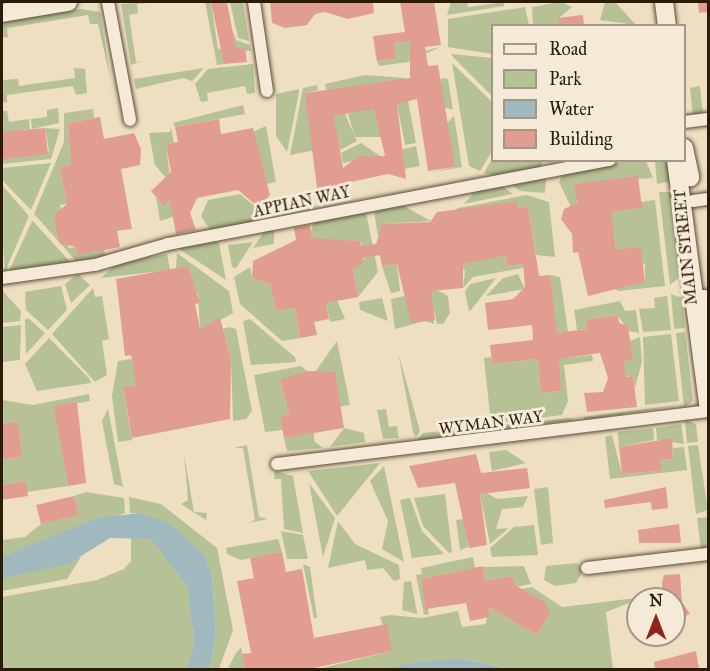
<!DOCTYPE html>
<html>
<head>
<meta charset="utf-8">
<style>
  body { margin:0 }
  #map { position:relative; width:710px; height:671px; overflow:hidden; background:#efdfc2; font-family:"IM FELL Great Primer",serif }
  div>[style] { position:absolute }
  .green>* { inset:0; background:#b6c296 }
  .water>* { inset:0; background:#a0b9bf }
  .building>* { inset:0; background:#e19d92 }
  .roads { filter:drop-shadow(0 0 2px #5c4c37) drop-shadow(0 0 2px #5c4c37) }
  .street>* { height:12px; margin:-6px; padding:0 6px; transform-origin:6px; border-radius:6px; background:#f5ead7 }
  .secondary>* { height:18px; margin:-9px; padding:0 9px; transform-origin:9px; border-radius:9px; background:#f5ead7 }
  span { translate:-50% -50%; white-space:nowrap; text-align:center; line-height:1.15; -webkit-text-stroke:6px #f5ead7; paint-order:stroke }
  .street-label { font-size:16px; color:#2b1b09 }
  .frame { position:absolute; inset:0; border:3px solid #2b1b09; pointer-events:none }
  .legend { position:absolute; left:491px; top:24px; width:195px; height:138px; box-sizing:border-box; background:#f5ead7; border:2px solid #a49785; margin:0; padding:8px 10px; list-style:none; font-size:18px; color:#2b1b09 }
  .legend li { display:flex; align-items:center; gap:12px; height:30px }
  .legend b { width:30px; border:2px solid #a49785 }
  .north { position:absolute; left:626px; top:587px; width:60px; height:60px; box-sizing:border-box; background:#f5ead7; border:2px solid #a49785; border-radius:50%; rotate:0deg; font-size:16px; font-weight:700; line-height:24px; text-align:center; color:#2b1b09 }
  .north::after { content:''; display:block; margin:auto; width:21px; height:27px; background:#8f2418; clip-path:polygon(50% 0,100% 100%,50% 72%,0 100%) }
</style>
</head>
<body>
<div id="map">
  <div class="green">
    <i style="clip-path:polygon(155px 2px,137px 4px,138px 13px,129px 15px,136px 62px,142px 61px,131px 65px,121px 4px)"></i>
    <i style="clip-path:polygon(205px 2px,211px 2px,218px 49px,235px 46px,233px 30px,236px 40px,250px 45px,251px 51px,223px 50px,224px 64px,217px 65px)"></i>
    <i style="clip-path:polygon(230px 2px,243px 2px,249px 41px,238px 38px)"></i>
    <i style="clip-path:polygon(451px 2px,467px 2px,468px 7px,504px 2px,504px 6px,447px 15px)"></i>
    <i style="clip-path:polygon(561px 2px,572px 7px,559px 18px,559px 25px,533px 25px,532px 7px)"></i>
    <i style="clip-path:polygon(605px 2px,615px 2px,636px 25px,600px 20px)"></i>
    <i style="clip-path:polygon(525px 7px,529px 25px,492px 26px,492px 54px,448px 47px,448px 19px)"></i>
    <i style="clip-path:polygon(81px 9px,100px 12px,111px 81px,98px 24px,90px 24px,88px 15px,7px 28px,8px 37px,2px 38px,2px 22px)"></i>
    <i style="clip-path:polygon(408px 31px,412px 54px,440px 47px,408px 62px,379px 66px,376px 59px,371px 37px,377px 61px,396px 59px,394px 43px,402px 42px,401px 33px)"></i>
    <i style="clip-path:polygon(451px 54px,492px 58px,492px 96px,452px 56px)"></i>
    <i style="clip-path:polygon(452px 63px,492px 102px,492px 151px,480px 171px,469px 166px)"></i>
    <i style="clip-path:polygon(253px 64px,255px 93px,247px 94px,245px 86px,207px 93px,208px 101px,201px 102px,195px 84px,208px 69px)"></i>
    <i style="clip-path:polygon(74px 68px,85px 69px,87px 93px,76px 95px,73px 86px,7px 95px,7px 103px,2px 101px,2px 80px,18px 79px,19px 86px,75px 78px)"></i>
    <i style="clip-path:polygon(204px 68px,192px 81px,183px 78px,136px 89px,134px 79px)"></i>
    <i style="clip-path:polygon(365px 75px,405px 78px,407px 91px,327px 94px,325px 84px)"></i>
    <i style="clip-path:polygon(441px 78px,448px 79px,453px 110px,441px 106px)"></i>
    <i style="clip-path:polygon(317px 85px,318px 90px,305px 93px,316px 150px,290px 155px,303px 88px)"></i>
    <i style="clip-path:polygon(700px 86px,703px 116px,693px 117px,690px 88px)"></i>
    <i style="clip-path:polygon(299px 89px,299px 92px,287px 152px,276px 136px,276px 94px)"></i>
    <i style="clip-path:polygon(407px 95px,416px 143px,405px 145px,397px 104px)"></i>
    <i style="clip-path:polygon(243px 105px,245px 114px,175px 127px,173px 123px)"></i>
    <i style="clip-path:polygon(375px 107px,381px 137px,355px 137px,348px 114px)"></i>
    <i style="clip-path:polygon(58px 108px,59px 123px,32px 129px,31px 119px,47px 117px,47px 110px)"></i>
    <i style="clip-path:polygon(93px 109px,94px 118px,68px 123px,71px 165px,60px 167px,67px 204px,60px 205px,69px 248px,76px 247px,78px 254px,104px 250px,106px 257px,76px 261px,34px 214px,64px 142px,64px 113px)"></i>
    <i style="clip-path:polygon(2px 111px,7px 111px,9px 122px,29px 119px,30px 133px,26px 129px,2px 136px)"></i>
    <i style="clip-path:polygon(345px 114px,357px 141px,340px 150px,332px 115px)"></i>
    <i style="clip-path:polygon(454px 116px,462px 167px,428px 173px,455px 167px,445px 125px)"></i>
    <i style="clip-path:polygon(266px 126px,276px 182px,266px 184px,253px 132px)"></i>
    <i style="clip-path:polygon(171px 127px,174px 143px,166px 145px,171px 184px,155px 165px,149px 133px,170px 132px)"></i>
    <i style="clip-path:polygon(45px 128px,60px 129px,51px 159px,2px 164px,2px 157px,49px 151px)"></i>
    <i style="clip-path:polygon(361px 143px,380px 156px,343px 163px,341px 153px)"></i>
    <i style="clip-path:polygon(416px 146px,420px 166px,404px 169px,400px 150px)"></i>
    <i style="clip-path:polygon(492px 159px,492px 160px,544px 161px,538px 169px,495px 176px,484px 173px)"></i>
    <i style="clip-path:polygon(634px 160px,646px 161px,653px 178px,575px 184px,577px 207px,572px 209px,559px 182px,563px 173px)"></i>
    <i style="clip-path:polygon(655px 161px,667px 161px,673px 181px,657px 184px)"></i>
    <i style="clip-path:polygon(51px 163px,31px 210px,2px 180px,2px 168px)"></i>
    <i style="clip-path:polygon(546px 178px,545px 193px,520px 191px,509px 183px)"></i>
    <i style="clip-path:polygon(2px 185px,29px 216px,5px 272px,2px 231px)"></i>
    <i style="clip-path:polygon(500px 185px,513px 194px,464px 204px,477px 189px)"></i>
    <i style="clip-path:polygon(659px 192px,674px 192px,680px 277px,670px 285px)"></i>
    <i style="clip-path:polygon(240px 194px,257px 208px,259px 224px,210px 230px,201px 216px,208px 200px)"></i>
    <i style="clip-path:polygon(527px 195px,549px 202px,555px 257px,536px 255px,528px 206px,518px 208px,517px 202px,451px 216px,458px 208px)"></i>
    <i style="clip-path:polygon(156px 197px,164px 206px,174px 198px,182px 214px,160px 221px)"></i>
    <i style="clip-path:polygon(655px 200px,665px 286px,619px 291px,615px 289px,645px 282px,645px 264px,616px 250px,612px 223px,603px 213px,641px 208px,641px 202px)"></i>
    <i style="clip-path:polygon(400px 204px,431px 221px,383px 224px,378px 237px,374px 212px)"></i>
    <i style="clip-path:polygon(366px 212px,378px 272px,358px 297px,353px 269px,366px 257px,360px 241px,312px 239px,311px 232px,314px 220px)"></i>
    <i style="clip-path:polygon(32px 221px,33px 221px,70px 262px,9px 271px)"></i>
    <i style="clip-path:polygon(274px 227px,274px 244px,253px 248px,265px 230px)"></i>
    <i style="clip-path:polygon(211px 239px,219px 243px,226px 280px,176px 247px)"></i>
    <i style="clip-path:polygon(253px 242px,236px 268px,232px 267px,228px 245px)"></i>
    <i style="clip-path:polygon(177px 253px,229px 291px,233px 313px,200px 331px,198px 293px,193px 294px,188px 267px,176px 268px)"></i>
    <i style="clip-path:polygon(167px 254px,170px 270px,101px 278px,116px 264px)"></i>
    <i style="clip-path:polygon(505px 256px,507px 266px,523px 264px,523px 268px,473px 277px,463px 288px,465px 271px,459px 264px)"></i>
    <i style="clip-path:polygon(397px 264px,400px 291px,391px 293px,382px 266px)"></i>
    <i style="clip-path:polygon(250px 267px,252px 278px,270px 284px,276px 311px,295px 308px,300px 338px,282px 341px,240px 304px,234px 277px)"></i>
    <i style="clip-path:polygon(78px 274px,90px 285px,71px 303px,65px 284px)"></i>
    <i style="clip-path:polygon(518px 274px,525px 289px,486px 296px,503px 278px)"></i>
    <i style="clip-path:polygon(550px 275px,560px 277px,568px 332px,555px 333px)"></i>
    <i style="clip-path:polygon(496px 278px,471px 310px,469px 311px,465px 292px,470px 284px)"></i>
    <i style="clip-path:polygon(61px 286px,67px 310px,48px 330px,26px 310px,25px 292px)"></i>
    <i style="clip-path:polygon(93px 288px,95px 297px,102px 296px,109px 339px,102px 341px,107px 375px,95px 382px,52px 334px)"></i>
    <i style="clip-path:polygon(435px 289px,448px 296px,450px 313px,443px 324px,437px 324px,434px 309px,434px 324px,425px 321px,395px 329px,391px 299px)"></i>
    <i style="clip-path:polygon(2px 290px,21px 311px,20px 321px,2px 323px)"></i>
    <i style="clip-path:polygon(671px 294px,682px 298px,685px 328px,674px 329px)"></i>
    <i style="clip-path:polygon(667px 296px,671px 330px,643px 332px,639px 309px,655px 308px,654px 298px)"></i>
    <i style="clip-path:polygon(325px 298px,337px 300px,345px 319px,330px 322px)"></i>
    <i style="clip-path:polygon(382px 298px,388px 321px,360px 310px,359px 302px)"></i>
    <i style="clip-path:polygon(620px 301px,625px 311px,636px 310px,639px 333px,629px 331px,617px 315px,586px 320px,587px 329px,577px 330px,574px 310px)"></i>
    <i style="clip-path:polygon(28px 318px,45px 333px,26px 354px,25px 320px)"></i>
    <i style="clip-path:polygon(250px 319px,295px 357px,296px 362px,251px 365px,243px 321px)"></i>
    <i style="clip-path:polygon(21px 325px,20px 360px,2px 362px,2px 327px)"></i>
    <i style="clip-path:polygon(229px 327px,236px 329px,252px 411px,246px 419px,233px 421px,231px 360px,223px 329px)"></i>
    <i style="clip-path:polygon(685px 332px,693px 401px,684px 407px,676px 333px)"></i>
    <i style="clip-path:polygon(671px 334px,679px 401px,645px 405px,643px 337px)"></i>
    <i style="clip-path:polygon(640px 337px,642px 362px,635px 388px,633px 376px,620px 377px,630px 341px)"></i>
    <i style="clip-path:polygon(49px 338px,89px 378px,91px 383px,37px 391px,25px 364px)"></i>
    <i style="clip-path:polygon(337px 341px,350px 405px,330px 408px,313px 375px)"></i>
    <i style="clip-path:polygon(398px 352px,420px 431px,416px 437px,413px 432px)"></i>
    <i style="clip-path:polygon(557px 352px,564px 358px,592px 355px,593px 361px,564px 365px,568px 401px,562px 415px,491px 424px,484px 358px,491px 357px,492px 364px,538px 359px,541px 393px,561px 391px)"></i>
    <i style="clip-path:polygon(131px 359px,139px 384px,123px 388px,132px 440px,118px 442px,112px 396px,118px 361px)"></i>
    <i style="clip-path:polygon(301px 366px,307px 371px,304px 377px,280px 380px,289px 414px,281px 416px,283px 430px,265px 432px,254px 375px)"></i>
    <i style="clip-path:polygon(89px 394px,90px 401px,55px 407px,68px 486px,27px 492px,25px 481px,2px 485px,2px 460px,22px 457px,18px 423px,2px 424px,2px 400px,33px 405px)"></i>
    <i style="clip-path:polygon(679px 405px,586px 420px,583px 417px)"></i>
    <i style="clip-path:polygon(108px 409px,123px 487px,114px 484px,102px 421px)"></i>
    <i style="clip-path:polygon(386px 409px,389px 427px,397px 426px,399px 438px,383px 439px,377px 410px)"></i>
    <i style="clip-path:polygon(574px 420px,494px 431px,493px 426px,570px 418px)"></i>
    <i style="clip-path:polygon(685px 420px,696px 424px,698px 442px,687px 443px)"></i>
    <i style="clip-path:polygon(681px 424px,684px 444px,657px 440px,656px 428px)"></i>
    <i style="clip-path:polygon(344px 428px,364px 433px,365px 442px,330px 447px)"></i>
    <i style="clip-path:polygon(653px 428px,654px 440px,619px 447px,618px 432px)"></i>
    <i style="clip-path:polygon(314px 429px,314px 441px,323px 448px,287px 451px,284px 438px)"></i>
    <i style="clip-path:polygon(464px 429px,464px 437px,417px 440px,423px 433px)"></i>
    <i style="clip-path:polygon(612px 435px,622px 474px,660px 471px,660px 460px,673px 459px,673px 448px,684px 447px,687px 470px,610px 479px,605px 437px)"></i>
    <i style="clip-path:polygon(247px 445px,259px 517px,268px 519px,248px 523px,255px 520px,243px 448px,234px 448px)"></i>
    <i style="clip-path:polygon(698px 445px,708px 510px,696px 514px,688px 446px)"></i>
    <i style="clip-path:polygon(506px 450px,526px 463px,492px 471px,489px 452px)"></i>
    <i style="clip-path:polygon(184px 454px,194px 512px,207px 513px,206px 520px,181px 504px,188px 500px)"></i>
    <i style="clip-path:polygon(380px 463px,337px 516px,308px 471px)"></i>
    <i style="clip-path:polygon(384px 466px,404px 562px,382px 549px,388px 521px,370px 481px)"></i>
    <i style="clip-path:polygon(275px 471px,293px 476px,303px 533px,284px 529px,281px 479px,274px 479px)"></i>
    <i style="clip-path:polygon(309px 483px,335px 518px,323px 557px)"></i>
    <i style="clip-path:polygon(548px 487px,553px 543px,541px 545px,534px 489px)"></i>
    <i style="clip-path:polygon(86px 492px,124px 498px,125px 513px,2px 557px,2px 540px,25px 537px,41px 524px,79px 515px,74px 496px)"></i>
    <i style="clip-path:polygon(487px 493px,497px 499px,528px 496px,523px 507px,502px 509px,496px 529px,509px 528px,490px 544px,480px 494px)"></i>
    <i style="clip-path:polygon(445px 494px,452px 552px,449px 553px,423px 526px,414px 498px)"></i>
    <i style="clip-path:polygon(129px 497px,161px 504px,217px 548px,233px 630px,219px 669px,210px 669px,216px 634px,212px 577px,139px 513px,130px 513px)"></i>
    <i style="clip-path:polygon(410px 498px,422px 531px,444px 554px,412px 558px,400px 500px)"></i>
    <i style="clip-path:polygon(708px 517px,708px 546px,701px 549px,697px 518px)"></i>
    <i style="clip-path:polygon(465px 519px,468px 547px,460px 550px,456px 520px)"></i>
    <i style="clip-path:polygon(338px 521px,355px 544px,399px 565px,400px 579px,394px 581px,383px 568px,367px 570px,365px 560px,328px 568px)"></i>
    <i style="clip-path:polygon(534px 525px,538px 555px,492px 557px,490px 548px,514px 527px)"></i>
    <i style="clip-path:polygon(281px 531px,303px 535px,308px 559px,287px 559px)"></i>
    <i style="clip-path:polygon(131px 536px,150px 539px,187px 584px,194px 643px,187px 670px,2px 669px,2px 597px,97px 580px,124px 569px,131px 561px)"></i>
    <i style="clip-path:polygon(278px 539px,282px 552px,241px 560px,227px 554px,226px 548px)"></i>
    <i style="clip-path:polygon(81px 557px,67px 579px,2px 591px,2px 579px)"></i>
    <i style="clip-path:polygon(473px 557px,475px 568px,421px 579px,429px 614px,424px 615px,416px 575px,422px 574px,421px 568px)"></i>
    <i style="clip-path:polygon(577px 563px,583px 571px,576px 583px,555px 586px,544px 580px,546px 566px)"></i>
    <i style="clip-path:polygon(303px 564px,310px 567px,317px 618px,314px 618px)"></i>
    <i style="clip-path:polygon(524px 566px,531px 584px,515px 587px,513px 576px,485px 581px,483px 567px)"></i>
    <i style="clip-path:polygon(411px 581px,417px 612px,417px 614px,402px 610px,404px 582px)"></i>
    <i style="clip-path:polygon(532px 587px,562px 607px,644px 597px,606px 612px,613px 669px,508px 669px,458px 658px,385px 669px,318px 669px,392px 651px,380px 617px,390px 615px,422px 618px,458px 611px,462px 627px,486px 624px,488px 607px,537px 635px,550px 613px,522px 589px)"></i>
    <i style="clip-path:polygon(241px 647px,245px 669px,227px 670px,236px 653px)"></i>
  </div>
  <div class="water">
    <i style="clip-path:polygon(139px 513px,168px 522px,204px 555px,212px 577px,216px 634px,210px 669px,187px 669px,194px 643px,187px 585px,150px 539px,110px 538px,70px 563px,2px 579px,2px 557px,97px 518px)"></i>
    <i style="clip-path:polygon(458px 658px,508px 669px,385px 669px,406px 664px)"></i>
  </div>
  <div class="building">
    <i style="clip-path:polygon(211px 2px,227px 2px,236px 49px,245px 48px,247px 62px,224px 64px)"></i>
    <i style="clip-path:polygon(270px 2px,373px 2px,374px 13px,348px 19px,325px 12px,315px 14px,307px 25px,285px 28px,272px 23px)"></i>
    <i style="clip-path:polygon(evenodd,400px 2px,434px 2px,441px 45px,425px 47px,428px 66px,438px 65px,455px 167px,428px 171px,417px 99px,397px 104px,406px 179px,388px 174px,346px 183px,331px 192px,331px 185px,317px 188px,305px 93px,410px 78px,410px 41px,394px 43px,396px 59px,377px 61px,373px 36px,405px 32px,400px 2px,374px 109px,385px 156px,359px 156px,343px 168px,334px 116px,374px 109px)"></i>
    <i style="clip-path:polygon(698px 2px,708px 2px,708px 12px,699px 13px)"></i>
    <i style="clip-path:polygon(583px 15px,584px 26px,559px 26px,558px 18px)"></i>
    <i style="clip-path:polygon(100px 117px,104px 139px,134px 133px,141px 149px,140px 165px,121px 169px,132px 229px,117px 231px,120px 247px,78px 255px,76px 247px,59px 243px,54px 215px,67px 204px,60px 167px,71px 165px,68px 123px)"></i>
    <i style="clip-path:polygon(219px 119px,221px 134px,253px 128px,270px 195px,258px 207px,238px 190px,197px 198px,190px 213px,196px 230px,176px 234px,170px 201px,164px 206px,151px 191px,171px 172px,166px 145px,178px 142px,175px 127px)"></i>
    <i style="clip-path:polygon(45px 128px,48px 154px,2px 159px,2px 132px)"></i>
    <i style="clip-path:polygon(638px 176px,642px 208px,611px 212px,616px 250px,641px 247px,645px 282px,588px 296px,578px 252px,573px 253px,572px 234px,561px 219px,564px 209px,577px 203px,574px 184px)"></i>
    <i style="clip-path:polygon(517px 201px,518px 208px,528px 206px,539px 276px,550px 275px,557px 333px,587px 329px,586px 320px,618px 315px,619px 323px,628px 326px,633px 360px,624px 361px,626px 377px,633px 376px,637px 407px,587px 412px,584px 393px,603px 392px,608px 378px,600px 353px,559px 359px,561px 391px,541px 393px,538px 359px,492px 364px,490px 345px,533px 340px,532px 325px,488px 330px,485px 303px,513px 299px,525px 287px,523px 264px,507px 266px,505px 256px,463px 264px,463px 288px,431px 291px,435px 320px,411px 323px,397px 264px,382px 266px,380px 255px,363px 258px,363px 264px,353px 269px,358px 297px,326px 303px,329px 319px,314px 322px,317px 335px,300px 338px,295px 308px,276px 311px,270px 284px,252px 278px,253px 261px,296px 240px,294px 228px,310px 225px,312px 238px,360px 241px,361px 246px,376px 244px,382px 224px,430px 222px,437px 212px)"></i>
    <i style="clip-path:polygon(188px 266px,200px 303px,195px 304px,200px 329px,220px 318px,223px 329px,231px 360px,230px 419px,132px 438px,123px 387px,136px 385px,131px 355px,125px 356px,116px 279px)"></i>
    <i style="clip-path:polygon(307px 371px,335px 372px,344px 428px,284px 438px,280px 416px,289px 414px,280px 380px)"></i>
    <i style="clip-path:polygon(77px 402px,86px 483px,68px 486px,54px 406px)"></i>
    <i style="clip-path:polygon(18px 422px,22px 457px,2px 460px,2px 424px)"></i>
    <i style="clip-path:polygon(672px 438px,673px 459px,660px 460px,661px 471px,622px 474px,619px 447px)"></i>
    <i style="clip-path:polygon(476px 454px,481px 473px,527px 468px,530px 488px,480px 494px,487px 545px,469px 548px,455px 483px,418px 488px,409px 466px)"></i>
    <i style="clip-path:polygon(26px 481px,28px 496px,2px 500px,2px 485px)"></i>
    <i style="clip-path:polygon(666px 487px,668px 508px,652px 510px,651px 502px,605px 508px,604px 500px)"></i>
    <i style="clip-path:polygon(74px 496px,79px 515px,41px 524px,36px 505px)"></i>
    <i style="clip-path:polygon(679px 524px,681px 543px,639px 543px,638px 530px)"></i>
    <i style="clip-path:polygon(282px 552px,286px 572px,302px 569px,314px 638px,387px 624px,392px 651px,310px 669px,245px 669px,242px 654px,251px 653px,237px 581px,254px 578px,250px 558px)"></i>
    <i style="clip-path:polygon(483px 566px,485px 581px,513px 576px,515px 585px,546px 603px,550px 613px,537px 635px,488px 607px,490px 617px,470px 621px,466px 603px,426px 609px,421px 579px)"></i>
    <i style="clip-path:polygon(680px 574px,682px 602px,690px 614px,674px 621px,674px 592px,663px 593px,662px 583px,664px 575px)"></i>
    <i style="clip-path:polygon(696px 651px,699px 669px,655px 669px,654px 662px)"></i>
  </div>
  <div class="roads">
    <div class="street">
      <i style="left:108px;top:2px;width:120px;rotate:79.4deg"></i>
      <i style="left:254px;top:2px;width:90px;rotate:81.7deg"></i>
      <i style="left:684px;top:122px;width:24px;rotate:-7deg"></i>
      <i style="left:693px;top:201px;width:15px;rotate:-8deg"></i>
      <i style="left:2px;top:278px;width:94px;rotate:-8deg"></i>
      <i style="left:95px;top:265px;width:76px;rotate:-16deg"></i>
      <i style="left:168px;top:244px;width:450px;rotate:-10.8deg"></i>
      <i style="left:277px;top:464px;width:434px;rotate:-7deg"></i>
      <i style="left:587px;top:568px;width:122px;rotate:-6.6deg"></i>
    </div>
    <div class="secondary">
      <i style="left:664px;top:2px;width:24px;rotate:83deg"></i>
      <i style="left:2px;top:13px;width:67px;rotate:-9.5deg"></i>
      <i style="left:684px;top:148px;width:30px;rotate:78deg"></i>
      <i style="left:676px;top:160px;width:246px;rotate:82.5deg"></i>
      <i style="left:704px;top:299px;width:37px;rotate:84deg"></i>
    </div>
  </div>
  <div class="street-label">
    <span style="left:302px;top:202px;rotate:-12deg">APPIAN WAY</span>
    <span style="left:686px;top:247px;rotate:-96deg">MAIN STREET</span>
    <span style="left:491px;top:423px;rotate:-7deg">WYMAN WAY</span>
  </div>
  <div class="frame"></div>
  <ul class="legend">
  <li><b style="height:8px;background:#f5ead7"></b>Road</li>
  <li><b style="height:16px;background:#b6c296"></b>Park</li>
  <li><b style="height:16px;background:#a0b9bf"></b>Water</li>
  <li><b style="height:16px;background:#e19d92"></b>Building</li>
  </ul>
  <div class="north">N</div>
</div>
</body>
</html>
